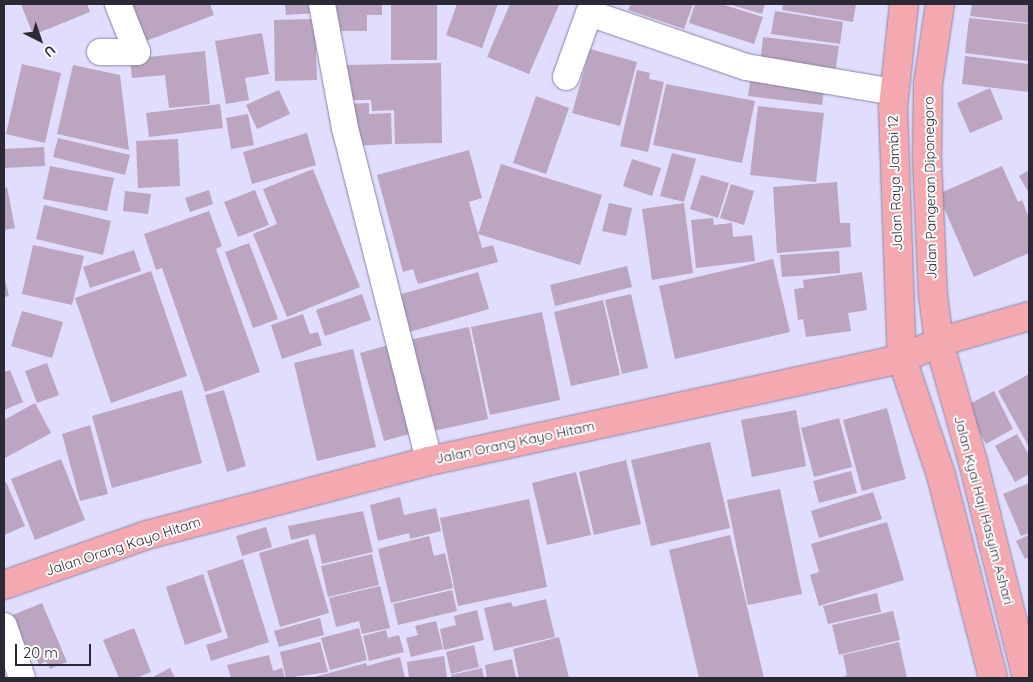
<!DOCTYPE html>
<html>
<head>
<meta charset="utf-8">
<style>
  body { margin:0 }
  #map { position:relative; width:1033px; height:682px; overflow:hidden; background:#e1ddff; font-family:Quicksand,sans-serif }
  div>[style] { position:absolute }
  .building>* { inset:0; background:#bba5c0 }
  .roads { filter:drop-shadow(0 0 1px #8884a3) drop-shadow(0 0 1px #8884a3) }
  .minor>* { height:26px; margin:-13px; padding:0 13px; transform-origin:13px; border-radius:13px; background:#fff }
  .major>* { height:28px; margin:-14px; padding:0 14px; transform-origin:14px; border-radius:14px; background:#f4a8af }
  span { translate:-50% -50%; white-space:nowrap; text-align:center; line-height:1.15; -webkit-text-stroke:4px #fff; paint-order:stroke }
  .street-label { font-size:14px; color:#2b2936 }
  .frame { position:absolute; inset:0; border:5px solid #2b2936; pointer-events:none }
  .north { position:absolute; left:15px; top:15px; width:50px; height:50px; -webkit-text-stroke:4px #fff; paint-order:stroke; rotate:139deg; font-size:14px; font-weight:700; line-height:20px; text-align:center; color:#2b2936 }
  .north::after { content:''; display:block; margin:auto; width:18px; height:22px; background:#2b2936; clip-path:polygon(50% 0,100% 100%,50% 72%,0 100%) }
  .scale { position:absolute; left:15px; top:644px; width:76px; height:22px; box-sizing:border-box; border:2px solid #2b2936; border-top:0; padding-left:6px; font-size:15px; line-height:18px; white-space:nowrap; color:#2b2936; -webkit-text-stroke:4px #fff; paint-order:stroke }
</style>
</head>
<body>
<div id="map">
  <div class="building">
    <i style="clip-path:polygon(21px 4px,87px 4px,90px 12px,33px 35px)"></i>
    <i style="clip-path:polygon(125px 4px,210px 4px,214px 15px,141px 43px)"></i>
    <i style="clip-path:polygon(285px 4px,314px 4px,315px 13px,286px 15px)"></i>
    <i style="clip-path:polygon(330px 4px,382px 4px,382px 15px,367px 15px,367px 31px,330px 31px)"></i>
    <i style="clip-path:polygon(391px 4px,437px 4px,437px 60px,391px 60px)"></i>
    <i style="clip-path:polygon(457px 4px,498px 4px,482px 48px,446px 35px)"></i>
    <i style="clip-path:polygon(510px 4px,559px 5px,529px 74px,487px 57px)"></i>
    <i style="clip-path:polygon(631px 4px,693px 4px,684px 29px,628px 10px)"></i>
    <i style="clip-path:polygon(695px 4px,721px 4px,763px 17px,754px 44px,689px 23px)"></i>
    <i style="clip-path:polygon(728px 4px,765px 4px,762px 14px)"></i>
    <i style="clip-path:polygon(783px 4px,856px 4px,853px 22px,782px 10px)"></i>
    <i style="clip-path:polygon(972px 4px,1029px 4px,1029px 23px,970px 16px)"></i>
    <i style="clip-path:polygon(775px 11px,843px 22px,840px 44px,771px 34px)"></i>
    <i style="clip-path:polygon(969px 18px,1029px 24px,1029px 61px,965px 53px)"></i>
    <i style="clip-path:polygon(315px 19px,317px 80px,275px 81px,274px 20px)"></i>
    <i style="clip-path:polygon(262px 33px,269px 74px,245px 78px,249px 100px,226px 104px,215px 41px)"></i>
    <i style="clip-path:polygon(763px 37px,839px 46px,835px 74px,760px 66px)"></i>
    <i style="clip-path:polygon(590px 49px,637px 62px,620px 126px,572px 113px)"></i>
    <i style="clip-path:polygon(205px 51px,210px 104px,169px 108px,165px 75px,132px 78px,130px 59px)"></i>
    <i style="clip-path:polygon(965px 56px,1029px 64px,1029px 92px,962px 84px)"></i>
    <i style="clip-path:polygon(441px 63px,442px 143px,395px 144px,394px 110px,372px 111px,371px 100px,347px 100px,347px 65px)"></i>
    <i style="clip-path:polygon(22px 64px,61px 73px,45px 143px,6px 134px)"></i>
    <i style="clip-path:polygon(73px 65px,120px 75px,129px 150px,57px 134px)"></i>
    <i style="clip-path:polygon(637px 70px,650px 73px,649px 79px,664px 82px,648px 152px,620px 146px)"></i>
    <i style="clip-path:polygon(751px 75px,825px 84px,822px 105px,748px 96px)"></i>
    <i style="clip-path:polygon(666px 84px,755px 101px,742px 163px,653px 145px)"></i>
    <i style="clip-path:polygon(990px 88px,1003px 119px,970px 133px,957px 103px)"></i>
    <i style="clip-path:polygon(279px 90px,290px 114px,257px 129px,246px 105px)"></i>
    <i style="clip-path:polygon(536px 96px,569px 108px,546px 174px,513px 163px)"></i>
    <i style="clip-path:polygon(369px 103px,369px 114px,391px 113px,392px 144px,351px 146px,348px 104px)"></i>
    <i style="clip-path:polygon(220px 104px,223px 128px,149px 137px,146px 113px)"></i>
    <i style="clip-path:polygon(758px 106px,824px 113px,816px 182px,750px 175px)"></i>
    <i style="clip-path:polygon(248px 114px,254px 145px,231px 149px,226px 118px)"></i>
    <i style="clip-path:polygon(307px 133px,316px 165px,252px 184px,243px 152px)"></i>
    <i style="clip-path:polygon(58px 138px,130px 155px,125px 175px,53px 157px)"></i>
    <i style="clip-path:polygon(178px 139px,180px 186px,138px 188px,136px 141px)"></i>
    <i style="clip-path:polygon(44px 147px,45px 166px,4px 168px,4px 149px)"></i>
    <i style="clip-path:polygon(469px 150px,482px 198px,469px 202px,482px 248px,493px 245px,498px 262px,418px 284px,413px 269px,403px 272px,377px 175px)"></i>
    <i style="clip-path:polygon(672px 153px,696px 159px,684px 202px,660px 196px)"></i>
    <i style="clip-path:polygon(632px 159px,661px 168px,652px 196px,623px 186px)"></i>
    <i style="clip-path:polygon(501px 164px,602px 195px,580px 265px,478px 234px)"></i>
    <i style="clip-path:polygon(50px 166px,114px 178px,107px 211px,43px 199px)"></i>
    <i style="clip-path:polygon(1002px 166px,1018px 202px,1022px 200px,1029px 218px,1029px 253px,974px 277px,938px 194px)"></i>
    <i style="clip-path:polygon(313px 169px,360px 287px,287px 317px,253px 234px,277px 224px,263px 189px)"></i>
    <i style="clip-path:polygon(1029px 170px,1029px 193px,1019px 176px)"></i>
    <i style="clip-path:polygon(701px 175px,729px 183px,718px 218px,690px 209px)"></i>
    <i style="clip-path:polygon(837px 182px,840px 223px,850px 223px,851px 247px,777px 253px,773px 187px)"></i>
    <i style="clip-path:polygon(731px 184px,754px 191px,744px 225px,720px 218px)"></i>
    <i style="clip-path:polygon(7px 187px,15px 228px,4px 230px,4px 188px)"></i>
    <i style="clip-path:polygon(209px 190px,213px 204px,190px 212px,185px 198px)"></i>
    <i style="clip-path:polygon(255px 190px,269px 225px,238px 237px,224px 202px)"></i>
    <i style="clip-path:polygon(125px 191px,151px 194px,148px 214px,123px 211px)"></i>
    <i style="clip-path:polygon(609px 203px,632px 208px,626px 236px,602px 231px)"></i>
    <i style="clip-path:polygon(684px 203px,693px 273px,652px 280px,642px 209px)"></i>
    <i style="clip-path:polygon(44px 205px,111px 221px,103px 255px,36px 239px)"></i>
    <i style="clip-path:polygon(209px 211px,222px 246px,216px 249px,260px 372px,205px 392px,162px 268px,156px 270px,144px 234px)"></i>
    <i style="clip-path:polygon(713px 218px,714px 225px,732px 223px,733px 237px,752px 235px,755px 261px,696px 268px,691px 220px)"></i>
    <i style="clip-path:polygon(249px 243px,278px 319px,253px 328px,225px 252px)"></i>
    <i style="clip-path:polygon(33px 245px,84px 256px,72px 305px,22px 294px)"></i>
    <i style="clip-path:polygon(134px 250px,141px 271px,90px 288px,83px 267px)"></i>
    <i style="clip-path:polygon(839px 251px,840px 273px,782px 277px,780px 255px)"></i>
    <i style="clip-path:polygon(773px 259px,790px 332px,675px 359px,659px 286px)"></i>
    <i style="clip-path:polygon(627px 266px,632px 287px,555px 306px,550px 285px)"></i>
    <i style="clip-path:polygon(151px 271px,187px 376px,111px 403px,75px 298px)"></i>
    <i style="clip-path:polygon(478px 272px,489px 309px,406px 333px,395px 296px)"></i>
    <i style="clip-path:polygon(862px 272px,867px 310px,848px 313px,851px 331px,806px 337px,803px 319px,798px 320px,794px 289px,804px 288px,803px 280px)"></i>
    <i style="clip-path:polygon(4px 276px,9px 296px,4px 297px)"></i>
    <i style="clip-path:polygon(362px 294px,371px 320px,325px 336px,316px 310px)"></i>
    <i style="clip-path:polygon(631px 294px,648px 368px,622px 374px,605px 300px)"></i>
    <i style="clip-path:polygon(603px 300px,620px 375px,571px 386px,554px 312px)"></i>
    <i style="clip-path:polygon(22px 311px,63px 322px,52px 358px,11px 346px)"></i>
    <i style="clip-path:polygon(542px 312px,560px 400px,490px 415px,471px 327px)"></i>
    <i style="clip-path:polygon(303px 314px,310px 334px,318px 332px,322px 345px,282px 359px,271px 325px)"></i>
    <i style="clip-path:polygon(469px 327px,488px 419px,429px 432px,409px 340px)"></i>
    <i style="clip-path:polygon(392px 344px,416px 432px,384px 441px,360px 353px)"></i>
    <i style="clip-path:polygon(353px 349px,376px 447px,317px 461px,294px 363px)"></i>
    <i style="clip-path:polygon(47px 363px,59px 395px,37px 403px,25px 371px)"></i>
    <i style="clip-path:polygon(10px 370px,23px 402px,4px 410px,4px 372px)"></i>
    <i style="clip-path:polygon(1029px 374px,1029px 447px,998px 391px)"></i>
    <i style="clip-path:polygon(182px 390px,202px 463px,112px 488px,92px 416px)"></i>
    <i style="clip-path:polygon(224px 390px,246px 466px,227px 472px,205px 395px)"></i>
    <i style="clip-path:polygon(994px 391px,1013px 429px,986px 444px,966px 406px)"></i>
    <i style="clip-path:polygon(35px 403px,51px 433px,5px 458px,4px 420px)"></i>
    <i style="clip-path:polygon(887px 408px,906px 479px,862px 491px,843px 420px)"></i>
    <i style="clip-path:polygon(796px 410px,806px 466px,752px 477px,741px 420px)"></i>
    <i style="clip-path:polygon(839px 418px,852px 467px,814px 477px,801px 428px)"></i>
    <i style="clip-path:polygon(90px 425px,108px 494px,80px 501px,62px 434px)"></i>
    <i style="clip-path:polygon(1017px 434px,1029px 455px,1029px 474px,1015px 482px,995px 446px)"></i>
    <i style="clip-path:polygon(710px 442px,730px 528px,651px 546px,631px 460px)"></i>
    <i style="clip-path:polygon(61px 459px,85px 520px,35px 540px,11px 479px)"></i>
    <i style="clip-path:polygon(626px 460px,641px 524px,594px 535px,579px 472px)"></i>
    <i style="clip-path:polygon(851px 471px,857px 493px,819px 503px,813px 481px)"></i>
    <i style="clip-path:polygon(576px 472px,591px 535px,547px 545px,532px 483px)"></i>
    <i style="clip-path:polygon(6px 482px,25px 526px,4px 535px,4px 483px)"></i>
    <i style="clip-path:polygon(1029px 483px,1029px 533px,1021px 536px,1003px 494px)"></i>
    <i style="clip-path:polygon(780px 489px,802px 594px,748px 605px,727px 500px)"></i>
    <i style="clip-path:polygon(873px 492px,882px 519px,819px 538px,811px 511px)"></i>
    <i style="clip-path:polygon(400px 497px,404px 515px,436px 508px,441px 531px,410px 539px,409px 533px,378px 541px,370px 505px)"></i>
    <i style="clip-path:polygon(529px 499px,547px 587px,458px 606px,440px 518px)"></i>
    <i style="clip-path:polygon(363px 511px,373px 552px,322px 564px,315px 534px,291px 540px,288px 526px)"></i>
    <i style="clip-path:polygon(887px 522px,904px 580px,819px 606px,810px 575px,819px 572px,811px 544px)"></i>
    <i style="clip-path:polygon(266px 527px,272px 547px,242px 556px,236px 536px)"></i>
    <i style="clip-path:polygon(730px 535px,764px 678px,699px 678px,669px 550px)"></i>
    <i style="clip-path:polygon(1029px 535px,1029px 557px,1025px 559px,1016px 541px)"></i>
    <i style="clip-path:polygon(429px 536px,434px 556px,445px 553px,453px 588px,391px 603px,378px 549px)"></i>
    <i style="clip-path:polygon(308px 539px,329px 613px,280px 627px,259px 553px)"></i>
    <i style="clip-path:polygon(372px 554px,379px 585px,328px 597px,321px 566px)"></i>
    <i style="clip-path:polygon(243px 559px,269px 642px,211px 661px,206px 645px,228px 638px,207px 571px)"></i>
    <i style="clip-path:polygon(203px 574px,222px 632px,185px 645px,166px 587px)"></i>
    <i style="clip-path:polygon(380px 586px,390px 628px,362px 634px,359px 621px,336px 627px,329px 598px)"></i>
    <i style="clip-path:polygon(452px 590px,457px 611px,398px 625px,393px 604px)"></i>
    <i style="clip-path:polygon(877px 593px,881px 612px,828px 624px,823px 606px)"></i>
    <i style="clip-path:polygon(546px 599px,555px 637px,494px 651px,484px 608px,511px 602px,513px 607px)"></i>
    <i style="clip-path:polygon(42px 603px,67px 662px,50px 669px,46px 661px,39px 665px,33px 651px,24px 655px,8px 617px)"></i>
    <i style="clip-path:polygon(477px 610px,484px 640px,444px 650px,440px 629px,456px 625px,454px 616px)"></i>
    <i style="clip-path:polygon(893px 611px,900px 640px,839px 655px,832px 625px)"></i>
    <i style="clip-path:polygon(320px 618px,324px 635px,279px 647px,274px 631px)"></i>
    <i style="clip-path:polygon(436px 621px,443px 649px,411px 657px,406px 638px,418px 635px,415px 626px)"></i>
    <i style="clip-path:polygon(134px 628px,151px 672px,136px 678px,119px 678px,103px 640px)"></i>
    <i style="clip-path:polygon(359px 628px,367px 660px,330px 670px,321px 638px)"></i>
    <i style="clip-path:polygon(386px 630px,388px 638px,399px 635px,404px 652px,369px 661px,363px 636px)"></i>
    <i style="clip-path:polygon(559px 637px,569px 678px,519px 678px,513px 649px)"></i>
    <i style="clip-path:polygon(320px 642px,328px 672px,286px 678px,280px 652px)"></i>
    <i style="clip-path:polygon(899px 642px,907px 678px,841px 678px,847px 675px,843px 655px)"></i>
    <i style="clip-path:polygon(474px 645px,479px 667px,451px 674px,446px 652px)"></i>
    <i style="clip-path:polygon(269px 655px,273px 671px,282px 668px,285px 678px,231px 678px,227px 665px)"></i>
    <i style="clip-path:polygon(444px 656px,447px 678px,409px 678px,407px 662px)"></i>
    <i style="clip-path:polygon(400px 657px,405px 678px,311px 678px,366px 663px,367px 666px)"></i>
    <i style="clip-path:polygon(512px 659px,516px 678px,487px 678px,485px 665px)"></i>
    <i style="clip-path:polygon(170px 668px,175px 678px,151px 678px)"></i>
    <i style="clip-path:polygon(482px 668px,484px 678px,452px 678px,451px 675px)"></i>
  </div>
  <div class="roads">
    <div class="minor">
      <i style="left:322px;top:4px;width:126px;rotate:79.5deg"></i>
      <i style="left:345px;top:128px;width:343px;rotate:75.8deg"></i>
      <i style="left:100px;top:52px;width:37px"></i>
      <i style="left:137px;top:52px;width:52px;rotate:-111.6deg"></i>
      <i style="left:566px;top:77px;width:68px;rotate:-70.2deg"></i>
      <i style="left:589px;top:13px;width:166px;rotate:19deg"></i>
      <i style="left:746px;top:67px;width:150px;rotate:9.6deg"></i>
      <i style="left:4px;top:626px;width:55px;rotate:70.9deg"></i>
    </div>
    <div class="major">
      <i style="left:904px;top:4px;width:104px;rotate:96.1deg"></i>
      <i style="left:893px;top:107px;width:252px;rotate:88deg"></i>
      <i style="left:902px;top:359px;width:122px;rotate:71.4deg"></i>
      <i style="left:941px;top:475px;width:210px;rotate:75.6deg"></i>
      <i style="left:940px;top:4px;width:81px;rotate:98.5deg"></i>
      <i style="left:928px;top:84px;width:75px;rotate:90.8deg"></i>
      <i style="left:927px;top:159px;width:136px;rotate:87.5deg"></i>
      <i style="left:933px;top:295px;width:47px;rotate:82.7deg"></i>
      <i style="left:939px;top:342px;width:125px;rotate:74.2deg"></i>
      <i style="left:973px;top:462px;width:223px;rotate:76deg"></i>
      <i style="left:4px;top:585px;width:151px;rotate:-19.3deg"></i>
      <i style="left:147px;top:535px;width:292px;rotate:-14.7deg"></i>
      <i style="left:429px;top:461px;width:484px;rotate:-12.2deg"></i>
      <i style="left:902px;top:359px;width:41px;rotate:-24.7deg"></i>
      <i style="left:939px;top:342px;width:94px;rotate:-16.1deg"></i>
    </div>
  </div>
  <div class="street-label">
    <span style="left:895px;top:183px;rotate:-92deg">Jalan Raya Jambi 12</span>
    <span style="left:930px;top:188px;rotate:-91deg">Jalan Pangeran Diponegoro</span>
    <span style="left:515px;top:442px;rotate:-12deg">Jalan Orang Kayo Hitam</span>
    <span style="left:984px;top:510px;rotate:75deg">Jalan Kyai Haji Hasyim Ashari</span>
    <span style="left:123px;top:546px;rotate:-18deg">Jalan Orang Kayo Hitam</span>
  </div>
  <div class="frame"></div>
  <div class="north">U</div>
  <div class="scale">20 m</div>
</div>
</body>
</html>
